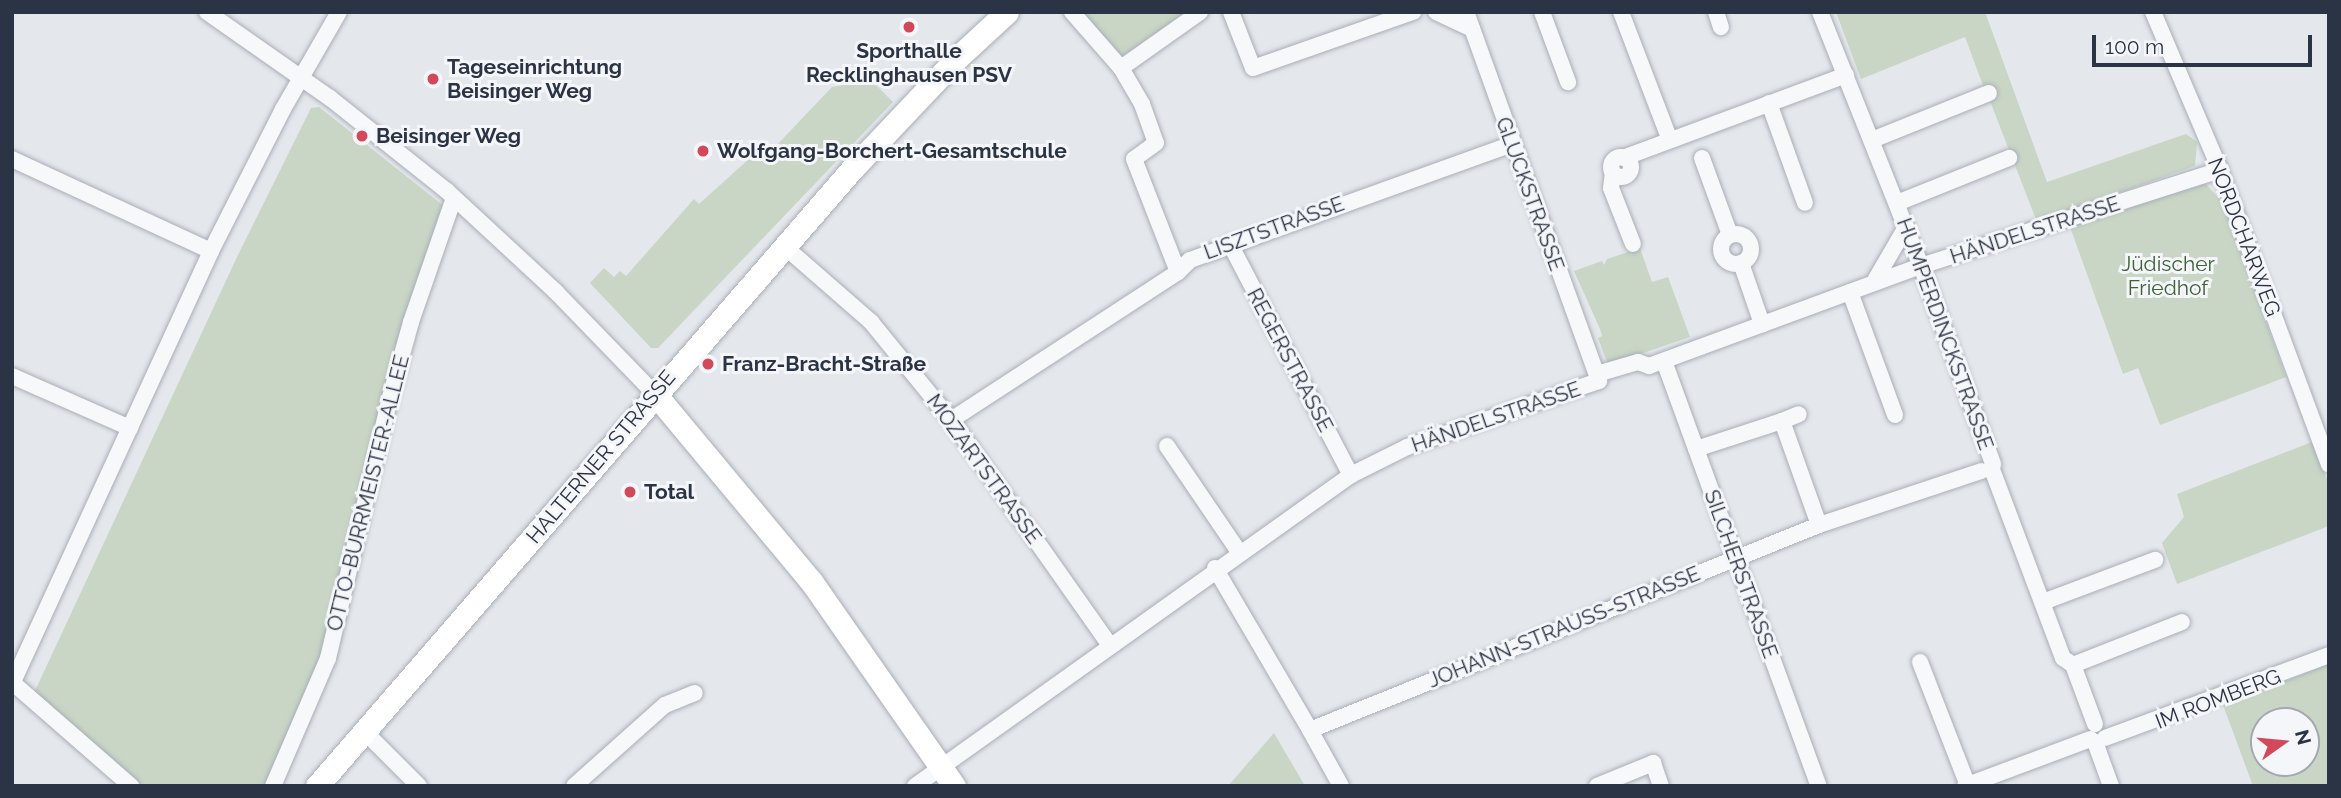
<!DOCTYPE html>
<html>
<head>
<meta charset="utf-8">
<style>
  body { margin:0 }
  #map { position:relative; width:2341px; height:798px; overflow:hidden; background:#e4e7ec; font-family:Raleway,sans-serif }
  div>[style] { position:absolute }
  .green>* { inset:0; background:#c9d6c5 }
  .roads { filter:drop-shadow(0 0 2px #a9aeb7) drop-shadow(0 0 2px #a9aeb7) }
  .street>* { height:16px; margin:-8px; padding:0 8px; transform-origin:8px; border-radius:8px; background:#f7f8fa }
  .street>.ring { margin:-8px; padding:0; box-sizing:content-box; background:none; border:16px solid #f7f8fa; border-radius:50% }
  .secondary>* { height:23px; margin:-11.5px; padding:0 11.5px; transform-origin:11.5px; border-radius:11.5px; background:#fff }
  .dots>* { width:19px; height:19px; translate:-50% -50%; box-sizing:border-box; border:4px solid #f4f6f9; border-radius:50% }
  span { translate:-50% -50%; white-space:nowrap; text-align:center; line-height:1.15; -webkit-text-stroke:6px #f4f6f9; paint-order:stroke }
  .poi-label { font-size:21px; color:#2b3445; font-weight:700 }
  .left { translate:0 -50%; text-align:left }
  .street-label { font-size:21px; color:#2b3445 }
  .park-label { font-size:21px; color:#3f6138 }
  .frame { position:absolute; inset:0; border:14px solid #2b3445; pointer-events:none }
  .north { position:absolute; left:2250px; top:707px; width:70px; height:70px; box-sizing:border-box; background:#f4f6f9; border:2px solid #a4a8b1; border-radius:50%; rotate:75deg; font-size:19px; font-weight:700; line-height:28px; text-align:center; color:#2b3445 }
  .north::after { content:''; display:block; margin:auto; width:24px; height:32px; background:#d1495b; clip-path:polygon(50% 0,100% 100%,50% 72%,0 100%) }
  .scale { position:absolute; left:2092px; top:35px; width:220px; height:32px; box-sizing:border-box; border:4px solid #2b3445; border-top:0; padding-left:9px; font-size:21px; line-height:24px; white-space:nowrap; color:#2b3445; -webkit-text-stroke:5px #f4f6f9; paint-order:stroke }
</style>
</head>
<body>
<div id="map">
  <div class="green">
    <i style="clip-path:polygon(1078px 12px,1186px 12px,1120px 58px)"></i>
    <i style="clip-path:polygon(1836px 12px,1985px 12px,2047px 182px,2186px 134px,2197px 142px,2195px 166px,2037px 222px,1990px 101px,1998px 97px,1993px 85px,1984px 88px,1965px 37px,1861px 79px)"></i>
    <i style="clip-path:polygon(871px 80px,893px 102px,658px 348px,651px 348px,590px 283px,604px 268px,614px 277px,620px 271px,626px 276px,694px 199px,699px 204px,750px 158px,773px 149px,832px 87px)"></i>
    <i style="clip-path:polygon(319px 107px,445px 207px,325px 649px,269px 786px,143px 786px,34px 693px,237px 257px,311px 108px)"></i>
    <i style="clip-path:polygon(2205px 183px,2223px 203px,2286px 377px,2160px 425px,2138px 368px,2123px 374px,2070px 227px)"></i>
    <i style="clip-path:polygon(1640px 248px,1652px 282px,1668px 277px,1690px 337px,1608px 365px,1598px 338px,1602px 336px,1600px 329px,1574px 271px,1602px 261px,1604px 265px,1607px 259px)"></i>
    <i style="clip-path:polygon(2312px 442px,2329px 484px,2329px 526px,2177px 584px,2162px 543px,2184px 517px,2177px 494px)"></i>
    <i style="clip-path:polygon(evenodd,2329px 664px,2329px 786px,2253px 786px,2223px 705px,2329px 664px,2264px 721px,2306px 721px,2306px 763px,2264px 763px,2264px 721px)"></i>
    <i style="clip-path:polygon(1274px 733px,1305px 786px,1228px 786px)"></i>
  </div>
  <div class="roads">
    <div class="street">
      <i style="left:207px;top:12px;width:150px;rotate:35deg"></i>
      <i style="left:330px;top:98px;width:149px;rotate:38.5deg"></i>
      <i style="left:447px;top:191px;width:149px;rotate:42.8deg"></i>
      <i style="left:556px;top:292px;width:142px;rotate:45.9deg"></i>
      <i style="left:1072px;top:12px;width:74px;rotate:48.8deg"></i>
      <i style="left:1121px;top:68px;width:42px;rotate:59.7deg"></i>
      <i style="left:1142px;top:104px;width:41px;rotate:70.3deg"></i>
      <i style="left:1156px;top:143px;width:27px;rotate:144deg"></i>
      <i style="left:1134px;top:159px;width:121px;rotate:68.7deg"></i>
      <i style="left:1231px;top:12px;width:60px;rotate:68.6deg"></i>
      <i style="left:1253px;top:68px;width:170px;rotate:-19.3deg"></i>
      <i style="left:1436px;top:12px;width:40px;rotate:25deg"></i>
      <i style="left:1542px;top:12px;width:75px;rotate:69.6deg"></i>
      <i style="left:1621px;top:12px;width:135px;rotate:69.1deg"></i>
      <i style="left:1716px;top:12px;width:16px;rotate:72deg"></i>
      <i style="left:1820px;top:12px;width:273px;rotate:68.3deg"></i>
      <i style="left:1921px;top:266px;width:211px;rotate:70deg"></i>
      <i style="left:2153px;top:12px;width:172px;rotate:67deg"></i>
      <i style="left:2220px;top:170px;width:314px;rotate:69.7deg"></i>
      <i style="left:1121px;top:68px;width:97px;rotate:-35.3deg"></i>
      <i style="left:1769px;top:103px;width:106px;rotate:70.2deg"></i>
      <i style="left:1872px;top:140px;width:126px;rotate:-21.9deg"></i>
      <i class="ring" style="left:1611px;top:157px;width:4px;height:4px"></i>
      <i style="left:1623px;top:158px;width:238px;rotate:-20.4deg"></i>
      <i style="left:1702px;top:158px;width:82px;rotate:70deg"></i>
      <i style="left:12px;top:159px;width:219px;rotate:24.8deg"></i>
      <i style="left:1613px;top:172px;width:16px;rotate:97deg"></i>
      <i style="left:1611px;top:188px;width:60px;rotate:68.6deg"></i>
      <i style="left:1897px;top:203px;width:121px;rotate:-21.9deg"></i>
      <i class="ring" style="left:1721px;top:234px;width:14px;height:14px"></i>
      <i style="left:1230px;top:244px;width:261px;rotate:62.4deg"></i>
      <i style="left:784px;top:246px;width:116px;rotate:41.1deg"></i>
      <i style="left:871px;top:322px;width:127px;rotate:50.8deg"></i>
      <i style="left:951px;top:420px;width:276px;rotate:54.8deg"></i>
      <i style="left:1741px;top:263px;width:65px;rotate:71deg"></i>
      <i style="left:1874px;top:282px;width:64px;rotate:-59.8deg"></i>
      <i style="left:1850px;top:292px;width:131px;rotate:69.9deg"></i>
      <i style="left:1664px;top:361px;width:452px;rotate:70deg"></i>
      <i style="left:1597px;top:374px;width:43px;rotate:-16.3deg"></i>
      <i style="left:1638px;top:362px;width:12px;rotate:20deg"></i>
      <i style="left:1649px;top:366px;width:290px;rotate:-20.2deg"></i>
      <i style="left:1921px;top:266px;width:314px;rotate:-17.8deg"></i>
      <i style="left:12px;top:376px;width:129px;rotate:23.8deg"></i>
      <i style="left:951px;top:420px;width:271px;rotate:-33.1deg"></i>
      <i style="left:1178px;top:272px;width:17px;rotate:-45deg"></i>
      <i style="left:1190px;top:260px;width:342px;rotate:-19.8deg"></i>
      <i style="left:1782px;top:421px;width:18px;rotate:-22deg"></i>
      <i style="left:1167px;top:446px;width:128px;rotate:55.8deg"></i>
      <i style="left:1696px;top:449px;width:90px;rotate:-18deg"></i>
      <i style="left:1782px;top:421px;width:110px;rotate:70.4deg"></i>
      <i style="left:1819px;top:525px;width:171px;rotate:-18.4deg"></i>
      <i style="left:1993px;top:472px;width:199px;rotate:69.4deg"></i>
      <i style="left:2063px;top:658px;width:12px;rotate:35deg"></i>
      <i style="left:2073px;top:665px;width:63px;rotate:69.6deg"></i>
      <i style="left:1215px;top:568px;width:188px;rotate:59.6deg"></i>
      <i style="left:2043px;top:602px;width:120px;rotate:-20.6deg"></i>
      <i style="left:1920px;top:662px;width:130px;rotate:68.8deg"></i>
      <i style="left:2073px;top:665px;width:117px;rotate:-21.5deg"></i>
      <i style="left:13px;top:683px;width:157px;rotate:41.1deg"></i>
      <i style="left:12px;top:684px;width:477px;rotate:-65.3deg"></i>
      <i style="left:211px;top:251px;width:159px;rotate:-63.1deg"></i>
      <i style="left:283px;top:109px;width:112px;rotate:-60deg"></i>
      <i style="left:365px;top:732px;width:76px;rotate:45deg"></i>
      <i style="left:2105px;top:738px;width:239px;rotate:-20.3deg"></i>
      <i style="left:2095px;top:742px;width:47px;rotate:70deg"></i>
      <i style="left:273px;top:786px;width:139px;rotate:-66.7deg"></i>
      <i style="left:328px;top:658px;width:264px;rotate:-76.6deg"></i>
      <i style="left:389px;top:401px;width:82px;rotate:-74.4deg"></i>
      <i style="left:411px;top:322px;width:131px;rotate:-70.9deg"></i>
      <i style="left:574px;top:786px;width:122px;rotate:-41.7deg"></i>
      <i style="left:665px;top:705px;width:32px;rotate:-22deg"></i>
      <i style="left:915px;top:786px;width:536px;rotate:-35.5deg"></i>
      <i style="left:1351px;top:475px;width:63px;rotate:-26.6deg"></i>
      <i style="left:1407px;top:447px;width:203px;rotate:-19deg"></i>
      <i style="left:1599px;top:381px;width:392px;rotate:-109.8deg"></i>
      <i style="left:1341px;top:786px;width:64px;rotate:-119deg"></i>
      <i style="left:1310px;top:730px;width:549px;rotate:-21.94deg"></i>
      <i style="left:1597px;top:786px;width:61px;rotate:-22.3deg"></i>
      <i style="left:1653px;top:763px;width:24px;rotate:71deg"></i>
      <i style="left:1965px;top:786px;width:134px;rotate:-20.5deg"></i>
    </div>
    <div class="secondary">
      <i style="left:655px;top:394px;width:244px;rotate:50.2deg"></i>
      <i style="left:811px;top:581px;width:250px;rotate:55.1deg"></i>
      <i style="left:317px;top:786px;width:817px;rotate:-49.07deg"></i>
      <i style="left:852px;top:169px;width:151px;rotate:-46.6deg"></i>
      <i style="left:956px;top:59px;width:69px;rotate:-42.7deg"></i>
    </div>
  </div>
  <div class="dots">
    <i style="left:909px;top:27px;background:#d1495b"></i>
    <i style="left:433px;top:79px;background:#d1495b"></i>
    <i style="left:362px;top:136px;background:#d1495b"></i>
    <i style="left:703px;top:151px;background:#d1495b"></i>
    <i style="left:708px;top:364px;background:#d1495b"></i>
    <i style="left:630px;top:492px;background:#d1495b"></i>
  </div>
  <div class="poi-label">
    <span style="left:909px;top:63px">Sporthalle<br>Recklinghausen PSV</span>
    <span class="left" style="left:447px;top:79px">Tageseinrichtung<br>Beisinger Weg</span>
    <span class="left" style="left:376px;top:136px">Beisinger Weg</span>
    <span class="left" style="left:717px;top:151px">Wolfgang-Borchert-Gesamtschule</span>
    <span class="left" style="left:722px;top:364px">Franz-Bracht-Straße</span>
    <span class="left" style="left:644px;top:492px">Total</span>
  </div>
  <div class="street-label">
    <span style="left:1530px;top:194px;rotate:70deg">GLUCKSTRASSE</span>
    <span style="left:1274px;top:228px;rotate:-20deg">LISZTSTRASSE</span>
    <span style="left:2035px;top:230px;rotate:-18deg">HÄNDELSTRASSE</span>
    <span style="left:2244px;top:237px;rotate:69deg">NORDCHARWEG</span>
    <span style="left:1945px;top:334px;rotate:70deg">HUMPERDINCKSTRASSE</span>
    <span style="left:1290px;top:360px;rotate:62deg">REGERSTRASSE</span>
    <span style="left:1496px;top:417px;rotate:-19deg">HÄNDELSTRASSE</span>
    <span style="left:601px;top:457px;rotate:-50deg">HALTERNER STRASSE</span>
    <span style="left:984px;top:469px;rotate:54deg">MOZARTSTRASSE</span>
    <span style="left:368px;top:493px;rotate:-76deg">OTTO-BURRMEISTER-ALLEE</span>
    <span style="left:1741px;top:574px;rotate:70deg">SILCHERSTRASSE</span>
    <span style="left:1564px;top:627px;rotate:-22deg">JOHANN-STRAUSS-STRASSE</span>
    <span style="left:2218px;top:699px;rotate:-21deg">IM ROMBERG</span>
  </div>
  <div class="park-label">
    <span style="left:2168px;top:276px">Jüdischer<br>Friedhof</span>
  </div>
  <div class="frame"></div>
  <div class="north">N</div>
  <div class="scale">100 m</div>
</div>
</body>
</html>
